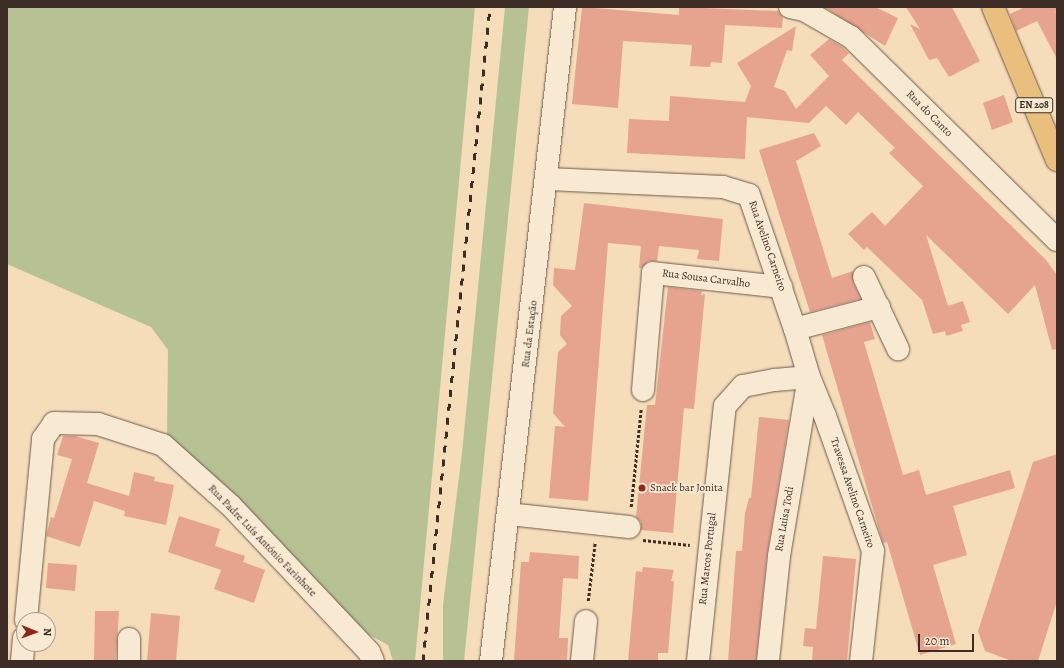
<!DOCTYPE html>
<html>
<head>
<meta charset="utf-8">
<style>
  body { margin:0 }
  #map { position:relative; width:1064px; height:668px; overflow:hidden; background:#f5ddba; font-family:Alegreya,serif }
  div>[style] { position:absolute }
  .green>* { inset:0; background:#b6c294 }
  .building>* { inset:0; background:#e6a38e }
  .path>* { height:2.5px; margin-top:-1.25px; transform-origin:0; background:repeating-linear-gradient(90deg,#3e2d27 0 3px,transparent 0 5px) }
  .roads { filter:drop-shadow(0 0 1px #6c594c) drop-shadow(0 0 1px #6c594c) }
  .minor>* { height:22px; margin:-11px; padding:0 11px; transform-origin:11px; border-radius:11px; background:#f8e9d2 }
  .major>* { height:22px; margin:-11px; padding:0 11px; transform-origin:11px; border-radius:11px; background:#eabe7d }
  .rail>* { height:3px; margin-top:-1.5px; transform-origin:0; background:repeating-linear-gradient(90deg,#3e2d27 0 7px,transparent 0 14px) }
  .dots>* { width:11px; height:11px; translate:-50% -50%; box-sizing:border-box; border:2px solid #f8e9d2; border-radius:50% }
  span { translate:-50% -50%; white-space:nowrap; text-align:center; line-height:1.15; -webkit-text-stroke:3.5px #f8e9d2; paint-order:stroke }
  .shield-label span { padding:1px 3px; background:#f8e9d2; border:1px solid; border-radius:3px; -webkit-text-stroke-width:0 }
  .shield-label { font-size:10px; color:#3e2d27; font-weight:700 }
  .street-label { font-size:11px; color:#3e2d27 }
  .poi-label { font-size:11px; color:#3e2d27 }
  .left { translate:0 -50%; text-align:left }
  .frame { position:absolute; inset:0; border:8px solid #3e2d27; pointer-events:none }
  .north { position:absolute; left:16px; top:612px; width:40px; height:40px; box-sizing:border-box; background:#f8e9d2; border:1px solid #ae9e8e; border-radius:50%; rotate:91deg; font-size:11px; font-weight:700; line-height:16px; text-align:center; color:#3e2d27 }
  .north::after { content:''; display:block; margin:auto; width:14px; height:18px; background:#8f2418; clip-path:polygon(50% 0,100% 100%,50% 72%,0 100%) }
  .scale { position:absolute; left:918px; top:634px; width:56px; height:18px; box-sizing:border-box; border:2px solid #3e2d27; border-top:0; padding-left:5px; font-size:12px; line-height:14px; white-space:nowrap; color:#3e2d27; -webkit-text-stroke:3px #f8e9d2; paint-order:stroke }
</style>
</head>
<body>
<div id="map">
  <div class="green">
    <i style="clip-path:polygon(7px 7px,475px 7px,415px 661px,393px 661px,388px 645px,360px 630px,167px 436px,168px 350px,151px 327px,7px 264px)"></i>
    <i style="clip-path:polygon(505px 7px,529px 7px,464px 661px,443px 661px,443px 605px,462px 453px)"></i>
  </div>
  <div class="building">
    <i style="clip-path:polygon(582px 7px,679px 15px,679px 7px,778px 11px,783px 17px,782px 28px,725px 25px,722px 63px,711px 62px,710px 67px,690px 66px,692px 45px,623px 41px,618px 108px,572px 104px)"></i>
    <i style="clip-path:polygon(824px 7px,875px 7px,898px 18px,885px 46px)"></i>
    <i style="clip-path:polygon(906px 7px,952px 7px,980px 61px,949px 77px,937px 58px,929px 60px,910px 24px,920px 29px)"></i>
    <i style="clip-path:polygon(1025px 7px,1057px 7px,1057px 11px,1053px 13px,1057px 12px,1057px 59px,1037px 21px,1016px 31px,1010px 14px)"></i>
    <i style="clip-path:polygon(796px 26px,792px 51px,787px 50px,774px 87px,785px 91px,796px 109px,829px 76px,810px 55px,829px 39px,843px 47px,849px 53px,842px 60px,1046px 260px,1057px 275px,1057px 349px,1052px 350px,1035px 285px,1008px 314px,926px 235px,948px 306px,963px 301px,970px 322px,961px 325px,963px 331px,946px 336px,945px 331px,933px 334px,922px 300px,867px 247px,864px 250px,848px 234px,872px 212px,885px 226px,923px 186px,889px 153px,895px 148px,858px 112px,846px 125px,826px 106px,809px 123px,747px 117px,745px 159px,627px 153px,629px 119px,669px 121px,670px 96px,745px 102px,751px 86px,737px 63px)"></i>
    <i style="clip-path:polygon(1004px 95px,1013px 122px,992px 130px,983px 103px)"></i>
    <i style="clip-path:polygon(814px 133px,821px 146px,796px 161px,832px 278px,853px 271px,853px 282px,861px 299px,810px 312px,759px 150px)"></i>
    <i style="clip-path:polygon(584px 203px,723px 219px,719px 261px,697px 259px,699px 250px,659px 246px,657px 261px,648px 261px,642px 268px,639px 268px,641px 246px,608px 243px,588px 501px,549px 498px,555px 426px,565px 427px,553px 413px,558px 352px,567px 344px,560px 335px,561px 316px,572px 306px,553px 285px,554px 268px,575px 270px)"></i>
    <i style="clip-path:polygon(668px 287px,702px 291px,701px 295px,705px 294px,694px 409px,684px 408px,673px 533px,641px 530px,641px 522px,636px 517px,647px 405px,655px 405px)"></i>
    <i style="clip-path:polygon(870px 322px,875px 339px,864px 342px,903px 475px,919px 470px,926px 495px,1010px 470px,1015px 488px,953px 506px,967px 555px,933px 565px,956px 644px,920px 655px,887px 542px,883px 543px,880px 533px,822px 335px)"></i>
    <i style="clip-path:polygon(759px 417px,789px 420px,767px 555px,756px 661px,728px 661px,736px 551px,742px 551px,745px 513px,749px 498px,751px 498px)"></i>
    <i style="clip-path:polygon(63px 436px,75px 436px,99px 443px,87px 483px,129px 496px,134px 472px,155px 477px,154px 481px,174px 485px,166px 525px,124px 516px,125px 511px,94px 501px,80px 547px,46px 536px,51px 517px,54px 518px,72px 459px,57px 455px)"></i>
    <i style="clip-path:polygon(1057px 454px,1057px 601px,1038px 661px,1012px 661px,985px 651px,978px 631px,1033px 462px)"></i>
    <i style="clip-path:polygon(179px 516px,220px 529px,215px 546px,245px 556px,243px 562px,265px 570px,254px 603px,214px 589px,221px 570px,168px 552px)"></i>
    <i style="clip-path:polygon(530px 552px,579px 556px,578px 579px,563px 578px,559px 638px,568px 638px,567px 661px,514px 661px,521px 562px,529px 562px)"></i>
    <i style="clip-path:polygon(823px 556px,856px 559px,847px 661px,812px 661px,813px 647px,803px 646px,805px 628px,816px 629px)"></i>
    <i style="clip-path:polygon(48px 563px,77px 565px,75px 591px,46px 588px)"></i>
    <i style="clip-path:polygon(643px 567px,674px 570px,671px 581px,674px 581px,668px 653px,658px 653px,658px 661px,628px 661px,636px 571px,642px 572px)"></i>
    <i style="clip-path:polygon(95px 611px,119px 611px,116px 661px,94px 661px)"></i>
    <i style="clip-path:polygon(151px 613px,180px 616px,176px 661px,147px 661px)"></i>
  </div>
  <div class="path">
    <i style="left:631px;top:507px;width:99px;rotate:-84.2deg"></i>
    <i style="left:643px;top:540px;width:47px;rotate:6.1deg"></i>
    <i style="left:588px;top:601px;width:59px;rotate:-83.2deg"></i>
  </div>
  <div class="roads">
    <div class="minor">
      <i style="left:790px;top:7px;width:14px;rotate:12deg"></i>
      <i style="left:804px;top:10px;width:54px;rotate:29.9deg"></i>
      <i style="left:851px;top:37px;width:289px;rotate:44.6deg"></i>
      <i style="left:548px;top:179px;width:175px;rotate:2.6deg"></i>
      <i style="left:723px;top:187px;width:27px;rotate:17deg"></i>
      <i style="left:749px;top:195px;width:142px;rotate:71.1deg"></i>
      <i style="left:795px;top:329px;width:50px;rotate:73.7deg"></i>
      <i style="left:809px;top:377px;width:42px;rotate:67.7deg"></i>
      <i style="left:825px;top:416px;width:143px;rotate:70.4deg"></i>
      <i style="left:873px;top:551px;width:111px;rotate:96.2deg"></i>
      <i style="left:864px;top:277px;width:80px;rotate:64.7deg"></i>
      <i style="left:795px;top:329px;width:87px;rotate:-14.7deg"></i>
      <i style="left:643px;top:390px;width:117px;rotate:-85.1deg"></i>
      <i style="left:653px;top:273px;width:129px;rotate:6.2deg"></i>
      <i style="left:509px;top:514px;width:121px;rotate:6.2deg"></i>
      <i style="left:26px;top:620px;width:182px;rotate:-84.6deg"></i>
      <i style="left:43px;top:439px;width:19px;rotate:-55deg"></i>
      <i style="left:54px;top:423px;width:44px;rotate:1.3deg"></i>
      <i style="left:98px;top:424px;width:68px;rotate:17.9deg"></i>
      <i style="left:163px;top:445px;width:91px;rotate:41.9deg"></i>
      <i style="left:231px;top:506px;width:201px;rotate:46.6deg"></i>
      <i style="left:369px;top:652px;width:10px;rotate:66deg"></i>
      <i style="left:129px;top:639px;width:22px;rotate:90deg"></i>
      <i style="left:22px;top:661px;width:23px;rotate:-85deg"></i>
      <i style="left:491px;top:661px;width:658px;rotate:-83.54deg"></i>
      <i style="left:582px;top:661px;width:40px;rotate:-84.3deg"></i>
      <i style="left:698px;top:661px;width:256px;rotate:-84deg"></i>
      <i style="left:725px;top:406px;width:27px;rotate:-48deg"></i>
      <i style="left:743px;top:386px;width:33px;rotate:-11deg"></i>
      <i style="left:775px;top:380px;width:34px;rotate:-5deg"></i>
      <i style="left:768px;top:661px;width:106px;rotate:-84deg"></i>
      <i style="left:779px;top:556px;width:181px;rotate:-80.5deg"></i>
    </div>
    <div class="major">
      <i style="left:993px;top:7px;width:166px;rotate:67.3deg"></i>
    </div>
  </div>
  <div class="rail">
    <i style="left:423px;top:661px;width:657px;rotate:-84.15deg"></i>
  </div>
  <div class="dots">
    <i style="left:642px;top:488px;background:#8f2418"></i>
  </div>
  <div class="shield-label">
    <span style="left:1034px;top:105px">EN 208</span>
  </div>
  <div class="street-label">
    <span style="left:929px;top:114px;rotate:45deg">Rua do Canto</span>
    <span style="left:767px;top:246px;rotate:71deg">Rua Avelino Carneiro</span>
    <span style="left:706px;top:279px;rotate:7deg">Rua Sousa Carvalho</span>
    <span style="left:530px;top:334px;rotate:-83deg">Rua da Estação</span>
    <span style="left:852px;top:493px;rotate:71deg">Travessa Avelino Carneiro</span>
    <span style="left:785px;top:519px;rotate:-80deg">Rua Luisa Todi</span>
    <span style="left:262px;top:541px;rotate:46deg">Rua Padre Luís António Farinhote</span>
    <span style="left:708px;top:559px;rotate:-84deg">Rua Marcos Portugal</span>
  </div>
  <div class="poi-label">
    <span class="left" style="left:650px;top:488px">Snack bar Jonita</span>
  </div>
  <div class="frame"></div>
  <div class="north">N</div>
  <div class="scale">20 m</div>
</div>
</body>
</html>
